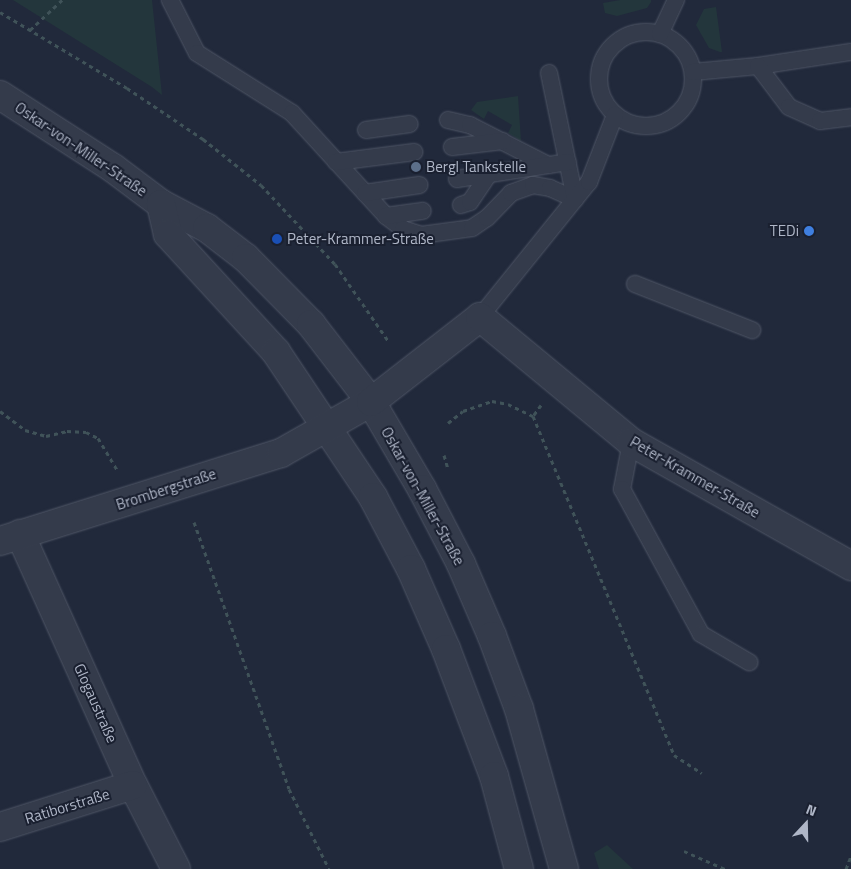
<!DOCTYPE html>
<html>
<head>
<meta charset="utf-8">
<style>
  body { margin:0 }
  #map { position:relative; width:851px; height:869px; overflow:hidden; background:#21293b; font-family:"Titillium Web",sans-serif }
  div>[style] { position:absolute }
  .green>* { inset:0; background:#23363c }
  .path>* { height:3px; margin-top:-1.5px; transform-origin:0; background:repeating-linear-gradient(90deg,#405359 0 4px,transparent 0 8px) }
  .roads { filter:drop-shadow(0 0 1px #4f5666) drop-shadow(0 0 1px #4f5666) }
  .lane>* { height:16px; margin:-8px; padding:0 8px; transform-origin:8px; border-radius:8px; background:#343b4b }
  .lane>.ring { margin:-8px; padding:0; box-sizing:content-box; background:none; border:16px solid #343b4b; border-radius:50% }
  .street>* { height:28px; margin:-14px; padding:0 14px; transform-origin:14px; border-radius:14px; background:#343b4b }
  .dots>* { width:14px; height:14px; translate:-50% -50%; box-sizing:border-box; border:2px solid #1a2030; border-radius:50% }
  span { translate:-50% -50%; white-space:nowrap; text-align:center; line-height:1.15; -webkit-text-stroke:4px #1a2030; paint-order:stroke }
  .street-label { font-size:15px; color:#afb6c7 }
  .poi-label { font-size:15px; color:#afb6c7 }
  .left { translate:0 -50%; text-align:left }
  .right { translate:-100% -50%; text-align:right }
  .north { position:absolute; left:781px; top:799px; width:50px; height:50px; -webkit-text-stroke:4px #1a2030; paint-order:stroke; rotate:21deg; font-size:14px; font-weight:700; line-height:20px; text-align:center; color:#afb6c7 }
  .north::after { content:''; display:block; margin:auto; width:18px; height:22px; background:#afb6c7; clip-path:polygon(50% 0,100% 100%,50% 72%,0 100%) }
</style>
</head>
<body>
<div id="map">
  <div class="green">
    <i style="clip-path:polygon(13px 0,152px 0,162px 95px,152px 87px)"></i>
    <i style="clip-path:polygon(620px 0,651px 0,651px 2px,647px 8px,617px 16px,605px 13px,603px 3px)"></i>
    <i style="clip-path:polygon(716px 7px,722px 52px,720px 52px,709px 48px,696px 25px,704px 9px)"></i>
    <i style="clip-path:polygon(518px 96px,521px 141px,508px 133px,512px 125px,488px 111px,484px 119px,471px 110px,477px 102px)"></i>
    <i style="clip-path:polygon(607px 845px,633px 869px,599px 869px,594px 853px)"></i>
  </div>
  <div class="path">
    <i style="left:0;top:12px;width:148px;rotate:30.9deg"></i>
    <i style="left:127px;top:88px;width:92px;rotate:33.9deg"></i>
    <i style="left:203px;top:139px;width:74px;rotate:38.4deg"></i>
    <i style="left:261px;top:185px;width:108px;rotate:46.9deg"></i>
    <i style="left:335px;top:264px;width:95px;rotate:55.3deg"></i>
    <i style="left:30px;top:30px;width:44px;rotate:-43.2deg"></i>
    <i style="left:541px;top:405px;width:14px;rotate:126deg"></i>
    <i style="left:533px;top:416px;width:367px;rotate:67.4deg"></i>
    <i style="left:674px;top:755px;width:33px;rotate:33deg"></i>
    <i style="left:0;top:411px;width:31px;rotate:37deg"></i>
    <i style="left:25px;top:430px;width:22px;rotate:16deg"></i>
    <i style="left:46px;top:436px;width:22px;rotate:-13deg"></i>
    <i style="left:67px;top:431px;width:19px;rotate:3deg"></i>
    <i style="left:86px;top:432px;width:13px;rotate:27deg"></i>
    <i style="left:98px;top:438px;width:39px;rotate:59deg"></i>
    <i style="left:448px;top:423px;width:19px;rotate:-39deg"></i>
    <i style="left:463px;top:411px;width:31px;rotate:-19deg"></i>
    <i style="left:492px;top:401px;width:16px;rotate:11deg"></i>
    <i style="left:508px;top:404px;width:28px;rotate:26deg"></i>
    <i style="left:444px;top:455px;width:15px;rotate:74deg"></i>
    <i style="left:194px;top:522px;width:283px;rotate:70.4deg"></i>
    <i style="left:289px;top:789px;width:89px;rotate:63.4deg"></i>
    <i style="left:684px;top:851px;width:45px;rotate:23.7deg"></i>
    <i style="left:846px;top:869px;width:14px;rotate:-69deg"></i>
  </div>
  <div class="roads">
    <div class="lane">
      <i style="left:170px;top:0;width:59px;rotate:63deg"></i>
      <i style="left:197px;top:53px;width:112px;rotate:32.3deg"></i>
      <i style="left:292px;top:113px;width:139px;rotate:47.6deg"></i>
      <i style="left:386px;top:216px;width:21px;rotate:37deg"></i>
      <i style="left:403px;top:229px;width:19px;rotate:18deg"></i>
      <i style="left:421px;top:235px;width:51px;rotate:-7.8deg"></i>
      <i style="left:472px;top:228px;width:18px;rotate:-34deg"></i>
      <i style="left:487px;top:218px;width:35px;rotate:-46deg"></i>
      <i style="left:511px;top:193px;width:23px;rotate:-20deg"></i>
      <i style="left:533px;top:185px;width:17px;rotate:10deg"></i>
      <i style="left:550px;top:188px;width:27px;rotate:24deg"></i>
      <i class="ring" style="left:599px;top:32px;width:78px;height:78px"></i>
      <i style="left:660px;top:34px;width:38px;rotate:-65deg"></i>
      <i style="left:758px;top:66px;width:94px;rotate:-8.6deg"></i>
      <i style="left:693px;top:72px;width:65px;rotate:-5.3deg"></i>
      <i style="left:758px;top:66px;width:51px;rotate:52.9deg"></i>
      <i style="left:789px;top:107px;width:34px;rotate:24deg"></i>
      <i style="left:820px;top:121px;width:31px;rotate:-7deg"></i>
      <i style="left:549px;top:73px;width:129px;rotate:78.3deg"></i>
      <i style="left:448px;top:120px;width:23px;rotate:13deg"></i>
      <i style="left:470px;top:125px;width:88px;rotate:27.1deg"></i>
      <i style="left:366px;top:130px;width:44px;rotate:-7.8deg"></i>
      <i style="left:452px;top:147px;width:51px;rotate:-6.7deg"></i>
      <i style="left:336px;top:162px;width:79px;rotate:-7.3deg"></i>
      <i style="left:457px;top:179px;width:112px;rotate:-8.7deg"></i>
      <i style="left:365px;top:193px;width:55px;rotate:-8.4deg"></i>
      <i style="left:461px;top:205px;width:9px;rotate:-18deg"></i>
      <i style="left:470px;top:202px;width:32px;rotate:-56deg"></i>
      <i style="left:386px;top:216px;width:37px;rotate:-8deg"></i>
      <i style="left:635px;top:284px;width:126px;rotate:21.5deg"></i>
      <i style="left:480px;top:317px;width:174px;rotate:-51.1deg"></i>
      <i style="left:589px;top:182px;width:72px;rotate:-68.8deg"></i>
      <i style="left:631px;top:442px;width:48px;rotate:100.8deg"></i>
      <i style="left:622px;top:489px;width:165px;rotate:61.4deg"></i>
      <i style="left:701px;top:634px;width:56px;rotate:30.3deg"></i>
    </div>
    <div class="street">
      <i style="left:0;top:95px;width:135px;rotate:32.9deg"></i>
      <i style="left:113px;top:168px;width:60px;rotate:36.9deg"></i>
      <i style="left:161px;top:204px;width:52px;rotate:27.6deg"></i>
      <i style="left:207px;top:228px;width:49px;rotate:37.6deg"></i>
      <i style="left:246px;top:258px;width:93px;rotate:45.4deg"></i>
      <i style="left:311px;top:324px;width:98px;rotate:52.4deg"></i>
      <i style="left:371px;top:402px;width:101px;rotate:59.6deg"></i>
      <i style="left:422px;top:489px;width:85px;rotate:62.5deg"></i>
      <i style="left:461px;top:564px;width:78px;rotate:66.7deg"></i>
      <i style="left:492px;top:636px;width:78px;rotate:69.7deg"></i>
      <i style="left:519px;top:709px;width:166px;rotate:74.3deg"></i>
      <i style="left:161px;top:204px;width:31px;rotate:77deg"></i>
      <i style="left:168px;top:234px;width:160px;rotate:47.5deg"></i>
      <i style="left:276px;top:352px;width:174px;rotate:56.2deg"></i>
      <i style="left:373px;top:497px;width:81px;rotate:62.2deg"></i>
      <i style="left:411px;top:569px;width:87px;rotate:66.4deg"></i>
      <i style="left:446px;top:649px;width:136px;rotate:69.3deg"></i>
      <i style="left:494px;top:776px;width:96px;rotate:75deg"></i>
      <i style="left:20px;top:534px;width:275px;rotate:65.8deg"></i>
      <i style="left:133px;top:785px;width:94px;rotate:62.9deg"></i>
      <i style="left:0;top:541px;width:294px;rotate:-17.4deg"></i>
      <i style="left:281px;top:453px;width:103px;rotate:-29.5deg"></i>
      <i style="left:371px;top:402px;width:138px;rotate:-37.9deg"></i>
      <i style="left:480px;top:317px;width:196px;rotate:39.6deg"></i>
      <i style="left:631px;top:442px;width:253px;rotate:29.4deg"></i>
      <i style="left:0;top:827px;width:139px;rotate:-17.5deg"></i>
    </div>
  </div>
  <div class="dots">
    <i style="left:416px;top:167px;background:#5c6f8a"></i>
    <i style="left:809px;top:231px;background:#3f7fe0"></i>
    <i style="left:277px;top:239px;background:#1a4fb4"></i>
  </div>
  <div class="street-label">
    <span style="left:81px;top:149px;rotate:34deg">Oskar-von-Miller-Straße</span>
    <span style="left:695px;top:477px;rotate:30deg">Peter-Krammer-Straße</span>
    <span style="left:166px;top:489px;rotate:-18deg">Brombergstraße</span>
    <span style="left:423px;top:496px;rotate:61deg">Oskar-von-Miller-Straße</span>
    <span style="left:96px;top:703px;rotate:66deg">Glogaustraße</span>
    <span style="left:67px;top:806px;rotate:-17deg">Ratiborstraße</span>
  </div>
  <div class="poi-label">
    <span class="left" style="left:426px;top:167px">Bergl Tankstelle</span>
    <span class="right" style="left:799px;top:231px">TEDi</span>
    <span class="left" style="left:287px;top:239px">Peter-Krammer-Straße</span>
  </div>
  <div class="north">N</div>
</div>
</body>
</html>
